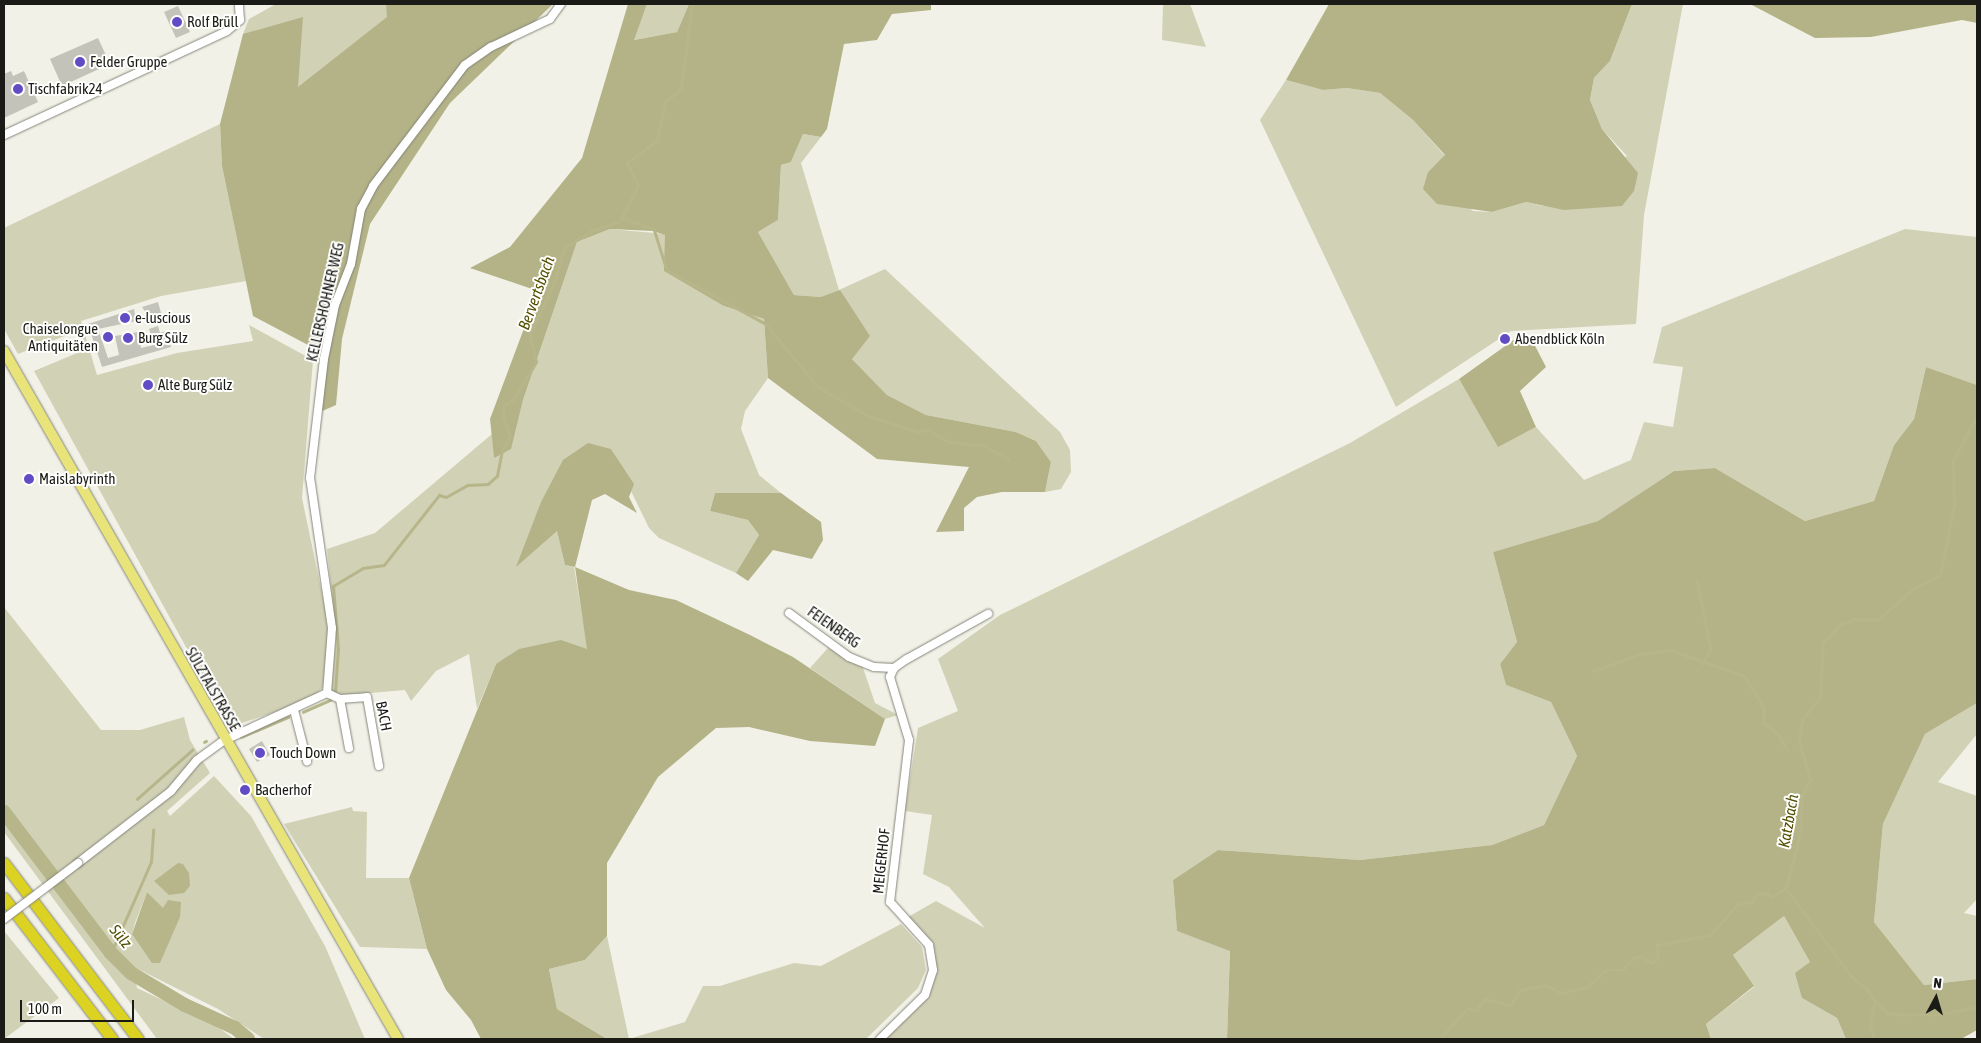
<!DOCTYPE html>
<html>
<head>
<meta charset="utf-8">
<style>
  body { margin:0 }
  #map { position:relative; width:1981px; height:1043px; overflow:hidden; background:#f1f1e7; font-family:"Asap Condensed",sans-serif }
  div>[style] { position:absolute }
  .green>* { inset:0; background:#d1d1b6 }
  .forest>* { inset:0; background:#b4b387 }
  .water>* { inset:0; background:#b7b68a }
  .stream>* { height:2.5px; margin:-1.25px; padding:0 1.25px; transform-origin:1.25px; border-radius:1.25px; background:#b7b68a }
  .river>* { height:14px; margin:-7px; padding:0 7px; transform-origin:7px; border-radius:7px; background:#b7b68a }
  .building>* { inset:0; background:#c3c3b9 }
  .roads { filter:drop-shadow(0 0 1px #85857c) drop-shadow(0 0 1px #85857c) }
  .minor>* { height:8px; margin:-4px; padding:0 4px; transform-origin:4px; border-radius:4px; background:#fff }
  .major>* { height:10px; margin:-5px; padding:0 5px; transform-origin:5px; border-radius:5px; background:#e9e47a }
  .highway>* { height:11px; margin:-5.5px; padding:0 5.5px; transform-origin:5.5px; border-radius:5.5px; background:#dbd222 }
  .bridges { filter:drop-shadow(0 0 1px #85857c) drop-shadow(0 0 1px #85857c) }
  .minor-bridge>* { height:8px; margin:-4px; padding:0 4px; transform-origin:4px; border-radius:4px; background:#fff }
  .dots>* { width:14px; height:14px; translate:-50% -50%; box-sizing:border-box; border:2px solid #fffffe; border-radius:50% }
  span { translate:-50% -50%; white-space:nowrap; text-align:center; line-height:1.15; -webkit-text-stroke:4px #fffffe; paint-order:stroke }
  .poi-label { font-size:15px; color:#1a1a17 }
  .left { translate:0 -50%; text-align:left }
  .right { translate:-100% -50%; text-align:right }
  .street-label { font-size:15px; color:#1a1a17 }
  .water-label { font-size:16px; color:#535001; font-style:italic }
  .frame { position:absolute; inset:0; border:5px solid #1a1a17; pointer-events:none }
  .north { position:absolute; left:1911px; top:973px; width:50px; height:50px; -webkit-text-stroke:4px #fffffe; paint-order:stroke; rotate:6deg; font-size:14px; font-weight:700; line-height:20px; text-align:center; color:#1a1a17 }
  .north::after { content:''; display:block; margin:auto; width:18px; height:22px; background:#1a1a17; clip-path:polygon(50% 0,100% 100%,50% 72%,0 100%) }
  .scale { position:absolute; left:20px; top:1000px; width:114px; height:22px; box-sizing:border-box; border:2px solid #1a1a17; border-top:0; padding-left:6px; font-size:15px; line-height:18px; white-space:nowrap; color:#1a1a17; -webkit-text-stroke:4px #fffffe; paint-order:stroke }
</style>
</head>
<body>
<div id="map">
  <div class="green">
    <i style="clip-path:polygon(276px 4px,386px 4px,388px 17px,298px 88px,243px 34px,249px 19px)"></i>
    <i style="clip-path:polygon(647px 4px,689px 4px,677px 32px,633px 40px)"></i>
    <i style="clip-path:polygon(1163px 4px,1190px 4px,1206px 47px,1162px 40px)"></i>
    <i style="clip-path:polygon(1632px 4px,1683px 4px,1644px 215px,1636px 324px,1511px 331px,1396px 407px,1260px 120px,1286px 80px,1323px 90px,1347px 88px,1380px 93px,1413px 120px,1445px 156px,1428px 172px,1473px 211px,1492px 212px,1526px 202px,1543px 206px,1627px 156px,1602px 129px,1590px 100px,1594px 78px,1610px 61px)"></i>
    <i style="clip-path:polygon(220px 124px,222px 166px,246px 281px,161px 296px,81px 321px,97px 375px,177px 353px,253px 341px,249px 325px,313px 360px,302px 498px,328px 622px,330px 660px,325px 685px,311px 700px,230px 727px,34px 371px,82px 351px,75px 332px,18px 354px,4px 329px,4px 228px)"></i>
    <i style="clip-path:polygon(803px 134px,821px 137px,801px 163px,839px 290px,885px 269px,1060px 432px,1070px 450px,1071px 472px,1061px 489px,1045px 492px,1051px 462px,1036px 441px,1016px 432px,926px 415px,887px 395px,852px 359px,821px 297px,794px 295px,758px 232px,778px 220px,781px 165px,791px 162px)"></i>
    <i style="clip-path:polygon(610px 229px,665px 234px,724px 306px,764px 319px,768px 378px,745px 411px,741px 429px,759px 475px,781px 493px,715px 493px,710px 511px,748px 520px,759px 535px,736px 573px,659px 538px,649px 528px,631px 491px,633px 484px,611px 449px,517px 565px,557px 530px,565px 565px,574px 567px,588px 649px,496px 664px,477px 709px,469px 654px,436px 671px,411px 701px,405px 690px,336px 696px,331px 692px,336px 636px,327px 549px,375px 533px,492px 434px,494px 457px,510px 449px,523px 400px,577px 242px)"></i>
    <i style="clip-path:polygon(1905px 229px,1977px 237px,1977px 385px,1926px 367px,1914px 419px,1894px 445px,1874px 501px,1805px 521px,1715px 468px,1674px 471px,1598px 521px,1493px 552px,1517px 642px,1500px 664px,1506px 685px,1551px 702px,1577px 756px,1544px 825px,1492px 845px,1360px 860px,1218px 850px,1173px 880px,1177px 931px,1230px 950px,1227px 1039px,885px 1039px,928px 996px,937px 972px,932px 942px,908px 917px,936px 901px,985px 928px,949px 887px,923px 874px,932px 815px,905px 811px,918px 728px,958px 711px,938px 659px,1000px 615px,1350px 443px,1459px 379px,1498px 446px,1536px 427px,1584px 480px,1631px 460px,1644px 422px,1673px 427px,1683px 367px,1653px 363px,1662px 327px)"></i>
    <i style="clip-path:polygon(evenodd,4px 607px,101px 730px,140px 730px,184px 717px,190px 740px,210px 773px,167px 811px,170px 816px,214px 776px,251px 816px,325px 946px,365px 1039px,264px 1039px,218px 1009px,134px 967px,137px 988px,215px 1025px,234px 1039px,157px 1039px,4px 832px,4px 607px,147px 892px,163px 909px,132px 934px,135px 923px,147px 892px)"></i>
    <i style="clip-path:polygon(828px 648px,862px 665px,875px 703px,898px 715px,885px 719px,810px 668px)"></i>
    <i style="clip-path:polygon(1977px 703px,1977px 734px,1938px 782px,1977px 796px,1977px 899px,1964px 913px,1977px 916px,1977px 979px,1924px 985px,1874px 922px,1883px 824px,1925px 734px)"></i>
    <i style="clip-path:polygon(352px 807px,353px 811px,367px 812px,366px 878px,409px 878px,427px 949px,360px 947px,284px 824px)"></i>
    <i style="clip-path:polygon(1784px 916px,1810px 962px,1802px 998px,1837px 1018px,1846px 1039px,1711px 1039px,1706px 1024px,1754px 987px,1733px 955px)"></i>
    <i style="clip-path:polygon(901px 924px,922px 947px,926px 970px,918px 988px,866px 1039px,607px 1039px,557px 1009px,549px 969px,585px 960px,607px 936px,629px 1039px,685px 1022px,703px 986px,720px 986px,794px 963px,821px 966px)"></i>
    <i style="clip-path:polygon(4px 931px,59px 998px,4px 1039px)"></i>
  </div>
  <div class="forest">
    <i style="clip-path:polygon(386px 4px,553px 4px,450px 103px,370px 224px,342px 339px,336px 405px,320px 412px,325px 354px,253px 316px,222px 166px,220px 124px,243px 34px,303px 17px,298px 87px,387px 17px)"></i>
    <i style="clip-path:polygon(628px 4px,647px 4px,634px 40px,677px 32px,689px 4px,931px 4px,931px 10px,892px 14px,877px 40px,844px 44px,827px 129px,821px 137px,803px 134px,791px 162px,781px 165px,778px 220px,758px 232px,794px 295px,821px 297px,840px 290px,870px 336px,852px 359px,887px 395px,926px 415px,1016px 432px,1036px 441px,1051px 462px,1045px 492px,1002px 492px,977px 497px,964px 508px,964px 531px,936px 532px,969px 467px,877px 459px,768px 378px,764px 319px,724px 306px,664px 271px,665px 235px,653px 231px,610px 229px,577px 242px,523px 400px,511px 449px,494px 458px,490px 419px,538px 291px,470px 268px,510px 247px,582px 158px)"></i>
    <i style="clip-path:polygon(1329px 4px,1632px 4px,1610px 61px,1594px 78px,1590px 100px,1602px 129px,1638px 173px,1634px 191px,1622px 206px,1564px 210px,1526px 202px,1492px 212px,1437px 204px,1423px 189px,1428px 172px,1445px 155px,1413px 120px,1380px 93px,1347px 88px,1323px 90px,1286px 80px)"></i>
    <i style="clip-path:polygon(1750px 4px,1977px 4px,1977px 23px,1962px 20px,1871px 37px,1815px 38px)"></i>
    <i style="clip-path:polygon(1531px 338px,1546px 367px,1520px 391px,1536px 427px,1498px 447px,1459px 379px,1515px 339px)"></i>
    <i style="clip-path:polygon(1926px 367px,1977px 385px,1977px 703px,1925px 734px,1883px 824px,1874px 922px,1924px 985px,1977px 979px,1977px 1030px,1961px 1039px,1846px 1039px,1837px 1018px,1802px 998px,1795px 973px,1810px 962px,1784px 916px,1733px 955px,1754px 986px,1706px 1024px,1711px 1039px,1227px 1039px,1230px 951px,1177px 931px,1173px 880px,1218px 850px,1360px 860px,1492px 845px,1544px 825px,1577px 756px,1551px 702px,1506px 685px,1500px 664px,1517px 642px,1493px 552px,1598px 521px,1674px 471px,1715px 468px,1805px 521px,1874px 501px,1894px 445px,1914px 419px)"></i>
    <i style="clip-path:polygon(588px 443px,611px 449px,634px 484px,629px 497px,637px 513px,605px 494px,592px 500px,575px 567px,629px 590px,676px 600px,750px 635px,793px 657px,885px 719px,875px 746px,810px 741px,749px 727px,716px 728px,658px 777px,607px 863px,607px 936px,585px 960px,549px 969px,557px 1009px,607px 1039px,481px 1039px,471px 1020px,446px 990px,427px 949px,409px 878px,496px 664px,519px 649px,561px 640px,587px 649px,575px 567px,565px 565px,557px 531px,516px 567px,541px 502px,563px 460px)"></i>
    <i style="clip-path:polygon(715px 493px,781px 493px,821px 522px,823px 540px,812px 559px,773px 550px,748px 581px,736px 573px,759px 535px,748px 520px,710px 511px)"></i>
  </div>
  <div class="water">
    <i style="clip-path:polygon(178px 863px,183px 864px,189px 873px,190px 886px,184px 893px,169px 895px,154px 881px)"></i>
    <i style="clip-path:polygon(147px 892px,163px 908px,168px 900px,181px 902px,180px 917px,160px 963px,152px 963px,132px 934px)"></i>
  </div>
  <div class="stream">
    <i style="left:622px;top:218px;width:34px;rotate:19deg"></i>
    <i style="left:654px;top:229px;width:43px;rotate:72.4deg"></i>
    <i style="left:667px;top:270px;width:113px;rotate:28.6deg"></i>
    <i style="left:766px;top:324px;width:82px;rotate:50.5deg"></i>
    <i style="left:818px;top:387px;width:59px;rotate:29.6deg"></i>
    <i style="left:869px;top:416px;width:52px;rotate:17.7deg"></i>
    <i style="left:919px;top:432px;width:9px;rotate:-18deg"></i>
    <i style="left:928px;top:429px;width:25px;rotate:32deg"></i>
    <i style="left:949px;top:442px;width:33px;rotate:5deg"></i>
    <i style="left:982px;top:445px;width:30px;rotate:27deg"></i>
    <i style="left:1697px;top:580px;width:70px;rotate:78.5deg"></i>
    <i style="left:1711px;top:649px;width:17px;rotate:118deg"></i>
    <i style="left:1593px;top:671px;width:51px;rotate:-19.5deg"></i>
    <i style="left:1641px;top:654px;width:30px;rotate:-8deg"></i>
    <i style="left:1671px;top:650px;width:78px;rotate:19.4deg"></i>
    <i style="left:1745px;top:676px;width:37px;rotate:59deg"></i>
    <i style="left:1764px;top:708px;width:15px;rotate:90deg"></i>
    <i style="left:1764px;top:723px;width:17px;rotate:36deg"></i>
    <i style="left:1778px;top:733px;width:18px;rotate:61deg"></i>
    <i style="left:335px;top:692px;width:43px;rotate:-86deg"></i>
    <i style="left:338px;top:649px;width:63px;rotate:-94.5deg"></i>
    <i style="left:333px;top:586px;width:35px;rotate:-31deg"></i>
    <i style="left:363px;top:568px;width:21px;rotate:-8deg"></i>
    <i style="left:384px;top:565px;width:89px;rotate:-51.8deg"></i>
    <i style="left:439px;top:495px;width:7px;rotate:16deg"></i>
    <i style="left:446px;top:497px;width:25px;rotate:-29deg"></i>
    <i style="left:468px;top:485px;width:20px;rotate:-3deg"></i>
    <i style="left:488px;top:484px;width:12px;rotate:-42deg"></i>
    <i style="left:497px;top:476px;width:26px;rotate:-79deg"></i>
    <i style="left:502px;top:450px;width:16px;rotate:-60deg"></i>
    <i style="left:510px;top:436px;width:19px;rotate:-111deg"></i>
    <i style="left:503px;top:418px;width:13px;rotate:-86deg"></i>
    <i style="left:504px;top:405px;width:12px;rotate:-31deg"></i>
    <i style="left:514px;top:399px;width:43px;rotate:-59.3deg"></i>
    <i style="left:536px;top:362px;width:28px;rotate:-103deg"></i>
    <i style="left:530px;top:335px;width:60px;rotate:-65.6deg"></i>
    <i style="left:555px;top:280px;width:33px;rotate:-74deg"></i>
    <i style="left:564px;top:248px;width:32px;rotate:-32deg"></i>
    <i style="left:591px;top:231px;width:31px;rotate:-19deg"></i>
    <i style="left:620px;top:221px;width:39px;rotate:-63deg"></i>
    <i style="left:638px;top:186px;width:25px;rotate:-116deg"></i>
    <i style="left:627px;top:163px;width:38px;rotate:-37deg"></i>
    <i style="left:657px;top:140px;width:39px;rotate:-78deg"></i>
    <i style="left:665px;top:102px;width:21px;rotate:-39deg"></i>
    <i style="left:681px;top:89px;width:86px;rotate:-82.6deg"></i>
    <i style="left:303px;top:712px;width:30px;rotate:-24deg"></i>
    <i style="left:241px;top:737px;width:51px;rotate:-23.1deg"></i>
    <i style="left:204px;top:742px;width:2px;rotate:-27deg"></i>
    <i style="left:137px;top:799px;width:74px;rotate:-41.7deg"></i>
    <i style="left:1786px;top:888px;width:111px;rotate:53.4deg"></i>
    <i style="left:1852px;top:977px;width:18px;rotate:38deg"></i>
    <i style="left:1866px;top:988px;width:16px;rotate:55deg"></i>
    <i style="left:1875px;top:1001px;width:25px;rotate:101deg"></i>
    <i style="left:1870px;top:1026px;width:14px;rotate:69deg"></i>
    <i style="left:111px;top:953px;width:99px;rotate:-66.3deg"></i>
    <i style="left:151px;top:862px;width:32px;rotate:-86deg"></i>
    <i style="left:1875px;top:1001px;width:17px;rotate:45deg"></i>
    <i style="left:1887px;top:1013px;width:19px;rotate:6deg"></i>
    <i style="left:1906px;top:1015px;width:28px"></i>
    <i style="left:1934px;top:1015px;width:44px;rotate:-10.5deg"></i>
    <i style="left:1439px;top:1039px;width:41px;rotate:-47deg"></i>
    <i style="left:1467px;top:1009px;width:9px;rotate:6deg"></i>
    <i style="left:1476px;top:1010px;width:14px;rotate:-51deg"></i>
    <i style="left:1485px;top:999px;width:27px;rotate:13deg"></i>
    <i style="left:1511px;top:1005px;width:17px;rotate:-59deg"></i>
    <i style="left:1520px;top:990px;width:26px;rotate:-11deg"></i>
    <i style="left:1546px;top:985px;width:17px;rotate:28deg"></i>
    <i style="left:1561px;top:993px;width:27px;rotate:-13deg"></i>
    <i style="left:1587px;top:987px;width:25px;rotate:-42deg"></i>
    <i style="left:1606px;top:970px;width:16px"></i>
    <i style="left:1622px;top:970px;width:17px;rotate:-45deg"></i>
    <i style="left:1634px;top:958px;width:8px;rotate:-14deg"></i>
    <i style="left:1642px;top:956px;width:11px;rotate:38deg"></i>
    <i style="left:1651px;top:963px;width:9px;rotate:-36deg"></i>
    <i style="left:1658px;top:958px;width:13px;rotate:-94deg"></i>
    <i style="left:1657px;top:945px;width:54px;rotate:-10.7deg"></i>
    <i style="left:1710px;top:935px;width:42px;rotate:-47.9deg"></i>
    <i style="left:1738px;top:904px;width:14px;rotate:-8deg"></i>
    <i style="left:1752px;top:902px;width:9px;rotate:-63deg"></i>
    <i style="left:1756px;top:894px;width:12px;rotate:-5deg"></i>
    <i style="left:1768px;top:893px;width:6px;rotate:45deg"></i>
    <i style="left:1772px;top:897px;width:17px;rotate:-33deg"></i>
    <i style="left:1786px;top:888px;width:56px;rotate:-75.5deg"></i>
    <i style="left:1800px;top:834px;width:39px;rotate:-87deg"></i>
    <i style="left:1802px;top:795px;width:17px;rotate:-62deg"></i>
    <i style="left:1810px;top:780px;width:40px;rotate:-106deg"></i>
    <i style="left:1799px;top:742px;width:22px;rotate:-82deg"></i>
    <i style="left:1802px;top:720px;width:28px;rotate:-51deg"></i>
    <i style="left:1820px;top:698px;width:55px;rotate:-86.9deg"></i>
    <i style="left:1823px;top:643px;width:26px;rotate:-47deg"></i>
    <i style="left:1841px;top:624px;width:15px;rotate:-20deg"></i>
    <i style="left:1855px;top:619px;width:23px;rotate:2deg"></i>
    <i style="left:1878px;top:620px;width:47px;rotate:-41.5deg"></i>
    <i style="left:1913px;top:589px;width:30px;rotate:-27deg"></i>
    <i style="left:1940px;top:575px;width:70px;rotate:-78.5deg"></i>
    <i style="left:1954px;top:506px;width:45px;rotate:-91.3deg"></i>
    <i style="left:1953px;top:461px;width:51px;rotate:-61.9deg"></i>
  </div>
  <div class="river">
    <i style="left:4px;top:812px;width:177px;rotate:52.8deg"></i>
    <i style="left:111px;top:953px;width:28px;rotate:45deg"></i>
    <i style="left:131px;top:973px;width:63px;rotate:30.7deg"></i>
    <i style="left:185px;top:1005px;width:55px;rotate:24.7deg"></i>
    <i style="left:235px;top:1028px;width:17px;rotate:40deg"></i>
  </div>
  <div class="building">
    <i style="clip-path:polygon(178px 6px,190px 32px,176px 38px,164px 12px)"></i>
    <i style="clip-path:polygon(98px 38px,110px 64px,62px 86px,50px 59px)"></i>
    <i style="clip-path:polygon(11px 71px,13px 76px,24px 71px,38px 102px,4px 118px,4px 74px)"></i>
    <i style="clip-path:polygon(158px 302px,163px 320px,152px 322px,142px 307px)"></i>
    <i style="clip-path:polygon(134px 309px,136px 321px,98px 329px,108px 358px,119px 355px,115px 336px,138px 332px,141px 348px,154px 345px,149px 329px,158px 326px,160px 333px,166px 331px,171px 347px,102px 367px,88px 324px)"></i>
    <i style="clip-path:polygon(262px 741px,270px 755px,257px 762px,249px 749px)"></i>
  </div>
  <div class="roads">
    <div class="minor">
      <i style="left:4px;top:135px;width:246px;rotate:-25deg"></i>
      <i style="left:227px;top:31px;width:17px;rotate:-40deg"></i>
      <i style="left:240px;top:20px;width:16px;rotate:-94deg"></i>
      <i style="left:789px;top:613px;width:74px;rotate:36.3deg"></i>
      <i style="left:849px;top:657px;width:27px;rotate:22deg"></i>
      <i style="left:874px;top:667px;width:20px;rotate:3deg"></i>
      <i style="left:327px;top:693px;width:65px;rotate:-85.6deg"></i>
      <i style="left:332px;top:628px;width:152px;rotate:-98.3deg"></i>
      <i style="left:310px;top:478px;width:120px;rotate:-83.3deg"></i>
      <i style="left:324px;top:359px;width:55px;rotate:-78.5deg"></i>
      <i style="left:335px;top:305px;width:44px;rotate:-68.7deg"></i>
      <i style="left:351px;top:264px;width:56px;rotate:-79.7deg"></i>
      <i style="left:361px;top:209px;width:26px;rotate:-62deg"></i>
      <i style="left:373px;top:186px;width:152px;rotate:-52.8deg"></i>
      <i style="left:465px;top:65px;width:32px;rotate:-35deg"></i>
      <i style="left:491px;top:47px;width:65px;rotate:-25.4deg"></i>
      <i style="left:550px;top:19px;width:19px;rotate:-54deg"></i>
      <i style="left:327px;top:693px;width:14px;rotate:25deg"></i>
      <i style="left:340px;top:699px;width:27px;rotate:-4deg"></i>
      <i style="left:367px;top:697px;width:70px;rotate:80.1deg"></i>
      <i style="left:340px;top:699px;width:50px;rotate:79.6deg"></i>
      <i style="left:294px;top:710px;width:53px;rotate:75.7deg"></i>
      <i style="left:78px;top:863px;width:118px;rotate:-37.7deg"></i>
      <i style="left:171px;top:791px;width:40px;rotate:-50deg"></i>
      <i style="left:197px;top:760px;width:34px;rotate:-36deg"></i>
      <i style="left:225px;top:740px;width:112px;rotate:-24.7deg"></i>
      <i style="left:880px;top:1039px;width:63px;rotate:-44.4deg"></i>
      <i style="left:925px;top:995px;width:26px;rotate:-72deg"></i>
      <i style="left:933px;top:970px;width:25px;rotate:-99deg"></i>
      <i style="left:929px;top:945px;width:58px;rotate:-132.2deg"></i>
      <i style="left:890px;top:902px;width:163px;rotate:-83.3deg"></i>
      <i style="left:909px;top:740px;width:66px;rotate:-106.8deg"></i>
      <i style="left:890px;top:677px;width:10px;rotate:-66deg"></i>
      <i style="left:894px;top:668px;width:16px;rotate:-35deg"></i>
      <i style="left:907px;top:659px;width:93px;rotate:-29.1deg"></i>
    </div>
    <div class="major">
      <i style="left:4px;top:351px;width:793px;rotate:60.2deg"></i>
    </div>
    <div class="highway">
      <i style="left:4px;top:863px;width:221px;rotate:52.7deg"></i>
      <i style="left:4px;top:898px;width:178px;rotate:52.5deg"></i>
    </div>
  </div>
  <div class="bridges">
    <div class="minor-bridge">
      <i style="left:4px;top:919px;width:93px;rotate:-37.1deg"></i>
    </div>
  </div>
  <div class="dots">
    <i style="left:177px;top:22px;background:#624cc5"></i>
    <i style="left:80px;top:62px;background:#624cc5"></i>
    <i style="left:18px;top:89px;background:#624cc5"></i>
    <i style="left:125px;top:318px;background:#624cc5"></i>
    <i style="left:108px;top:337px;background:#624cc5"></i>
    <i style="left:128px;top:338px;background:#624cc5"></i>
    <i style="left:1505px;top:339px;background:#624cc5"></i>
    <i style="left:148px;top:385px;background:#624cc5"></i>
    <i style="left:29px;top:479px;background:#624cc5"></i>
    <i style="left:260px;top:753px;background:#624cc5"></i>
    <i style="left:245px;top:790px;background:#624cc5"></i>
  </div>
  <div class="poi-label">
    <span class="left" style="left:187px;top:22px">Rolf Brüll</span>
    <span class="left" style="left:90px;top:62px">Felder Gruppe</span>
    <span class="left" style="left:28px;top:89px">Tischfabrik24</span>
    <span class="left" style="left:135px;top:318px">e-luscious</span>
    <span class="right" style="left:98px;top:337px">Chaiselongue<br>Antiquitäten</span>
    <span class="left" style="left:138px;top:338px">Burg Sülz</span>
    <span class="left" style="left:1515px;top:339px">Abendblick Köln</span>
    <span class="left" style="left:158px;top:385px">Alte Burg Sülz</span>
    <span class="left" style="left:39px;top:479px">Maislabyrinth</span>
    <span class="left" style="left:270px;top:753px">Touch Down</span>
    <span class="left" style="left:255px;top:790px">Bacherhof</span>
  </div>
  <div class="street-label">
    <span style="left:325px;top:302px;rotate:-77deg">KELLERSHOHNER WEG</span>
    <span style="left:834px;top:627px;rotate:35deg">FEIENBERG</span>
    <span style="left:213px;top:689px;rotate:60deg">SÜLZTALSTRASSE</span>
    <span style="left:384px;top:716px;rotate:79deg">BACH</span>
    <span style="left:881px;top:861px;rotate:-84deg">MEIGERHOF</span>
  </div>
  <div class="water-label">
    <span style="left:536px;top:293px;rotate:-70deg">Bervertsbach</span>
    <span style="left:1788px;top:821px;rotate:-80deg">Katzbach</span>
    <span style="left:121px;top:936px;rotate:50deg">Sülz</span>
  </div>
  <div class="frame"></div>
  <div class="north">N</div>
  <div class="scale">100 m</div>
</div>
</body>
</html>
